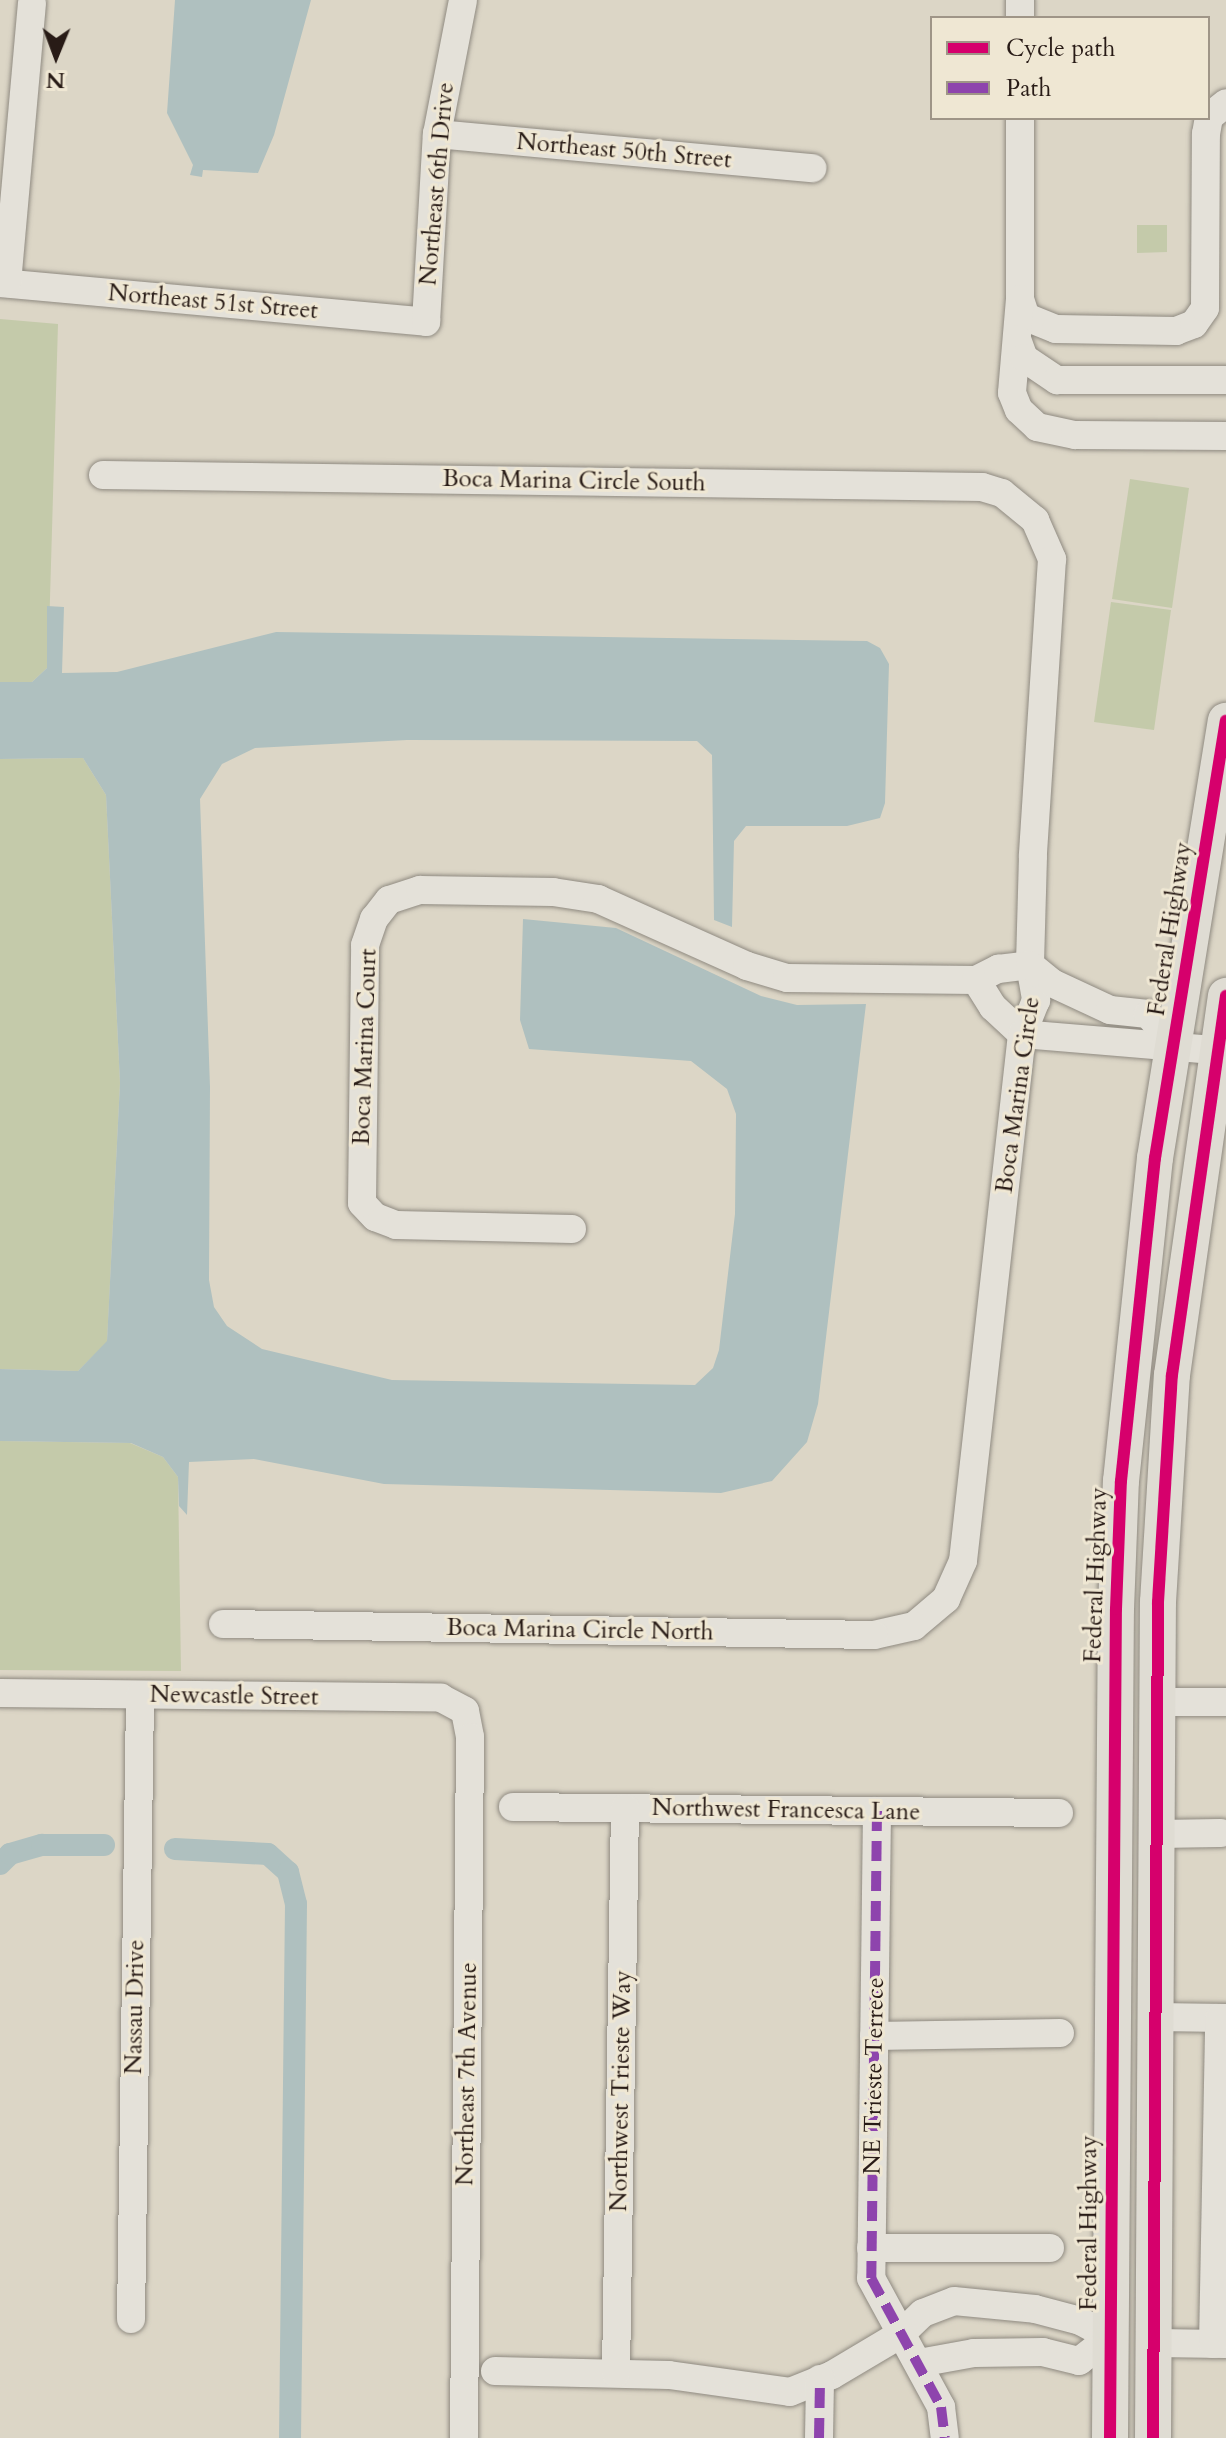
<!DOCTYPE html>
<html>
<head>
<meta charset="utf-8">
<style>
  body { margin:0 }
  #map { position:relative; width:1226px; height:2438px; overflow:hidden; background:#dcd6c6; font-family:Cardo,serif }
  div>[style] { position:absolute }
  .green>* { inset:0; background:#c4caaa }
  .water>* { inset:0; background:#afc0bf }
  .canal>* { height:22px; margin:-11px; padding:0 11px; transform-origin:11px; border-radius:11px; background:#afc0bf }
  .roads { filter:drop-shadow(0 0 2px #8f8a81) drop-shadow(0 0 2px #8f8a81) }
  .minor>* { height:28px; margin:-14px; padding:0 14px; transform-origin:14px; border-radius:14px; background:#e4e1d9 }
  .major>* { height:36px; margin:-18px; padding:0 18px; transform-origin:18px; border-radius:18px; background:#dfdcd3 }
  .quiet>* { height:10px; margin-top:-5px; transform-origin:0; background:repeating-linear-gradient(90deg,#8e44ad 0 20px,transparent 0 30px) }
  .cycleway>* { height:12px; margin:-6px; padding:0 6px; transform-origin:6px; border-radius:6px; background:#d6006c }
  span { translate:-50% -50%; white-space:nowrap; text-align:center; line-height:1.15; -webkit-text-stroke:6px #efe7d3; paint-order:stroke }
  .street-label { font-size:24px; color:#281b16 }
  .legend { position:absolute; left:930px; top:16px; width:280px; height:104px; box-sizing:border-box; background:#efe7d3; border:2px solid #9f9587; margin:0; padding:10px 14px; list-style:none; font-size:24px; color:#281b16 }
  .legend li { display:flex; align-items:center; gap:16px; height:40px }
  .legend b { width:40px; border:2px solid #9f9587 }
  .north { position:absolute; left:16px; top:16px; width:80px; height:80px; -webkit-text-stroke:6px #efe7d3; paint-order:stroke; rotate:181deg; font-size:22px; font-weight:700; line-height:32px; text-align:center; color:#281b16 }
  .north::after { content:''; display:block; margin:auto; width:28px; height:36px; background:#281b16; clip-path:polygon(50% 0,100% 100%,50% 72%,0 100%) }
</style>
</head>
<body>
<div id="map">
  <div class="green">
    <i style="clip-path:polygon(1137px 225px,1167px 225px,1167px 252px,1137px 253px)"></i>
    <i style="clip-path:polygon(0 319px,58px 324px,48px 667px,32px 682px,0 682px)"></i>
    <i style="clip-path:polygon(1130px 479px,1189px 488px,1172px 608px,1112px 599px)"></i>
    <i style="clip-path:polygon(1111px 602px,1171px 610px,1154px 730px,1094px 722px)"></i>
    <i style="clip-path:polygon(83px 758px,106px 795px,120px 1083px,107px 1342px,78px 1371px,0 1369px,0 759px)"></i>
    <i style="clip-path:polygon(0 1441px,130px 1443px,163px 1457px,178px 1477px,181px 1671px,0 1670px)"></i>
  </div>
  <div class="water">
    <i style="clip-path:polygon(175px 0,311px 0,274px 135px,258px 173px,203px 170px,202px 177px,190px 175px,193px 165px,167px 113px)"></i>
    <i style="clip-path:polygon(47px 606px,64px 607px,62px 673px,117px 672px,276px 632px,867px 641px,880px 648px,889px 664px,885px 803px,880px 818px,847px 826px,746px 826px,734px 841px,732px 927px,714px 920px,712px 755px,697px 741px,407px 740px,255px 748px,222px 764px,200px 799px,210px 1087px,209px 1280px,214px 1307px,227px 1326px,262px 1349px,392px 1380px,695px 1385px,713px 1368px,719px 1350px,735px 1214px,736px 1114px,727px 1089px,691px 1061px,529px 1049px,520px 1020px,523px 919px,616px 928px,761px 996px,797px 1005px,866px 1004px,818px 1404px,807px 1442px,772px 1481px,721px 1493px,384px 1484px,254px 1459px,189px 1462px,187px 1515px,179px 1506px,178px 1477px,163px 1457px,131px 1443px,0 1441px,0 1369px,78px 1371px,107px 1341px,120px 1083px,106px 795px,83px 758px,0 759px,0 682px,32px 682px,47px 668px)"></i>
  </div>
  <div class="canal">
    <i style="left:175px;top:1849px;width:93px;rotate:3.1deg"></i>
    <i style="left:268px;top:1854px;width:27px;rotate:42deg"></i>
    <i style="left:288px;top:1872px;width:33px;rotate:76deg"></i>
    <i style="left:296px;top:1904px;width:534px;rotate:90.64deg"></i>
    <i style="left:0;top:1864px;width:14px;rotate:-45deg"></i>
    <i style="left:10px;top:1854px;width:33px;rotate:-16deg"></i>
    <i style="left:42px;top:1845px;width:62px"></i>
  </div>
  <div class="roads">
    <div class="minor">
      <i style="left:1020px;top:18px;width:18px;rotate:-90deg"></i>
      <i style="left:1020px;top:118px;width:181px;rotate:90deg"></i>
      <i style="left:1020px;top:299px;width:19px;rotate:72deg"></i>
      <i style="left:1026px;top:317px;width:32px;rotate:22deg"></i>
      <i style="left:1056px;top:329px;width:120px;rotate:1deg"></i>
      <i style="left:1176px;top:331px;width:19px;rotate:-21deg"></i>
      <i style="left:1194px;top:324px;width:19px;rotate:-55deg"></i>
      <i style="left:1205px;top:308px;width:174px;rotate:-89.7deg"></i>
      <i style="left:1206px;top:134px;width:17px;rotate:-80deg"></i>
      <i style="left:1209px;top:117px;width:22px;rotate:-39deg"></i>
      <i style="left:437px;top:134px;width:377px;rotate:5.2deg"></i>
      <i style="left:0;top:283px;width:428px;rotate:5.2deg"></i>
      <i style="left:426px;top:322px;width:188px;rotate:-86.7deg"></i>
      <i style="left:437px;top:134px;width:136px;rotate:-79deg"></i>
      <i style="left:7px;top:283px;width:281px;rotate:-84.9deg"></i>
      <i style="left:1020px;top:299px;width:94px;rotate:94.9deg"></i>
      <i style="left:1012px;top:393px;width:18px;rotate:68deg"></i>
      <i style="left:1019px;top:410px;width:25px;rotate:43deg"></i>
      <i style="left:1037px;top:427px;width:39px;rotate:12deg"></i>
      <i style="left:1075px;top:435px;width:151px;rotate:0.4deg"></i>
      <i style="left:1017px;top:339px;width:20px;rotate:70deg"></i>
      <i style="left:1024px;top:358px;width:40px;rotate:34deg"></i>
      <i style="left:1057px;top:380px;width:169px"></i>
      <i style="left:103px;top:475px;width:879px;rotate:0.78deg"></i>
      <i style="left:982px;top:487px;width:21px;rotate:17deg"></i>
      <i style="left:1002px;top:493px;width:43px;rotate:39.3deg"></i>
      <i style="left:1035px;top:520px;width:43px;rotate:66.4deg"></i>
      <i style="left:1052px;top:559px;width:298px;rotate:93.7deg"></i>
      <i style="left:1033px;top:856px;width:109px;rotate:91.6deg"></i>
      <i style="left:1030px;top:965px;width:36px;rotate:80deg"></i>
      <i style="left:1036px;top:1000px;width:37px;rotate:112deg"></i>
      <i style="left:1022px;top:1034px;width:530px;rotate:96.39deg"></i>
      <i style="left:963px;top:1561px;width:42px;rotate:114.1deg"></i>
      <i style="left:946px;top:1599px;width:42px;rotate:139.8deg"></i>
      <i style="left:914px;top:1626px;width:41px;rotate:167.3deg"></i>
      <i style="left:874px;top:1635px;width:651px;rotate:-179.03deg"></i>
      <i style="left:976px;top:980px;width:32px;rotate:58deg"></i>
      <i style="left:993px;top:1007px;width:40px;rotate:43deg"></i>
      <i style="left:1022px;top:1034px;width:205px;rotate:4.8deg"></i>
      <i style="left:572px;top:1229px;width:176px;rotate:-178.7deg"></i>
      <i style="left:396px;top:1225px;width:22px;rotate:-159deg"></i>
      <i style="left:375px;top:1217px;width:19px;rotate:-133deg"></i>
      <i style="left:362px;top:1203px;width:258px;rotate:-89.3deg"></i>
      <i style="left:365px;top:945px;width:28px;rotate:-71deg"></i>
      <i style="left:374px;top:919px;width:24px;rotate:-52deg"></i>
      <i style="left:389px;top:900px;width:33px;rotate:-18deg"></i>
      <i style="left:420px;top:890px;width:133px;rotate:0.9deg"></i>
      <i style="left:553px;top:892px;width:46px;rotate:8.8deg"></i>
      <i style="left:598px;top:899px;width:163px;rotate:24.2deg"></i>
      <i style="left:747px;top:966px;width:42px;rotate:16.7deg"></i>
      <i style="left:787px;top:978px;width:189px;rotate:0.6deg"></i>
      <i style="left:976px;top:980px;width:25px;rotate:-27deg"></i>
      <i style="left:998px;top:969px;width:32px;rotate:-7deg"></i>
      <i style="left:1030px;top:965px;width:28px;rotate:39deg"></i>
      <i style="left:1052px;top:983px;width:64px;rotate:25deg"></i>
      <i style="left:1110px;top:1010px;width:38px;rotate:6deg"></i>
      <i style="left:1148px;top:1014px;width:39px;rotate:50deg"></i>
      <i style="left:0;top:1693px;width:441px;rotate:0.6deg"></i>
      <i style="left:441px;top:1698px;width:27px;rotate:28deg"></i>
      <i style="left:465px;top:1711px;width:26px;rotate:79deg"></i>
      <i style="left:470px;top:1737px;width:701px;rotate:90.49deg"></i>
      <i style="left:1158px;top:1702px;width:68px"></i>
      <i style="left:513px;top:1807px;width:546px;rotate:0.63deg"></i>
      <i style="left:877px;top:1811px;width:467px;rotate:90.7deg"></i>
      <i style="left:871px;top:2278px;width:147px;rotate:61.5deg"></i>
      <i style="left:941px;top:2407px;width:31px;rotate:83deg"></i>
      <i style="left:1157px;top:1834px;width:64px;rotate:-0.9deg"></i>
      <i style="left:1156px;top:2017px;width:70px;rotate:0.8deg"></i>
      <i style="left:874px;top:2036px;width:186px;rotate:-0.9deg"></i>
      <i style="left:871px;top:2248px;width:179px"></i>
      <i style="left:131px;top:2319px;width:624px;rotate:-89.17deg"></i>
      <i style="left:1154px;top:2343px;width:72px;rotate:0.8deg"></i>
      <i style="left:1213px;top:2344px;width:326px;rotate:-88.9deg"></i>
      <i style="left:495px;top:2371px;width:174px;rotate:1.3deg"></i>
      <i style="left:669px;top:2375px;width:122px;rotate:8deg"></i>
      <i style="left:790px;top:2392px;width:45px;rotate:-22deg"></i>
      <i style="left:832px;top:2375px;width:80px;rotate:-30.7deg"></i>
      <i style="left:901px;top:2334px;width:30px;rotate:-44deg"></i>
      <i style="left:923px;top:2313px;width:33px;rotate:-21deg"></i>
      <i style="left:954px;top:2301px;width:81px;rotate:5.6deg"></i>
      <i style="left:1035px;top:2309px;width:47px;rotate:14.9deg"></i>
      <i style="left:1080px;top:2321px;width:34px;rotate:28deg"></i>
      <i style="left:1110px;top:2337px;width:39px;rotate:142deg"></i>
      <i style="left:1079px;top:2361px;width:37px;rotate:-166deg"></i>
      <i style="left:1043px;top:2352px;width:69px;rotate:179.2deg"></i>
      <i style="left:974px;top:2353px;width:56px;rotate:169.7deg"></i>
      <i style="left:616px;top:2373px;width:565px;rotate:-89.09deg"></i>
      <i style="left:819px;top:2438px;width:59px;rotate:-89deg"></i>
    </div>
    <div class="major">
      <i style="left:1110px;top:2438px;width:829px;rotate:-89.59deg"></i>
      <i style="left:1116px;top:1609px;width:128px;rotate:-87.8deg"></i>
      <i style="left:1121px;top:1481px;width:325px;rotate:-84deg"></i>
      <i style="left:1155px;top:1158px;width:443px;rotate:-80.8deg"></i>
      <i style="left:1153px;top:2438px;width:836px;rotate:-89.66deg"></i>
      <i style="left:1158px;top:1602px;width:227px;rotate:-86.5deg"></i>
      <i style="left:1172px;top:1375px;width:383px;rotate:-81.9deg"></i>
    </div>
  </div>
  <div class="quiet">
    <i style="left:877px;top:1811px;width:467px;rotate:90.7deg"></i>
    <i style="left:871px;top:2278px;width:147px;rotate:61.5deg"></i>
    <i style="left:941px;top:2407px;width:31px;rotate:83deg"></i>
    <i style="left:819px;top:2438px;width:59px;rotate:-89deg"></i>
  </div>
  <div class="cycleway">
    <i style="left:1110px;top:2438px;width:829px;rotate:-89.59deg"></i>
    <i style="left:1116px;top:1609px;width:128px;rotate:-87.8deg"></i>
    <i style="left:1121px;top:1481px;width:325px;rotate:-84deg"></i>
    <i style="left:1155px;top:1158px;width:443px;rotate:-80.8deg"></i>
    <i style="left:1153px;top:2438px;width:836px;rotate:-89.66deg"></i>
    <i style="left:1158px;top:1602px;width:227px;rotate:-86.5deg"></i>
    <i style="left:1172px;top:1375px;width:383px;rotate:-81.9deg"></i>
  </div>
  <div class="street-label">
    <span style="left:624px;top:151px;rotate:5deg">Northeast 50th Street</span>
    <span style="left:437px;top:184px;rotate:-85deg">Northeast 6th Drive</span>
    <span style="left:213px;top:302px;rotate:5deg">Northeast 51st Street</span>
    <span style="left:574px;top:481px;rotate:1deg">Boca Marina Circle South</span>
    <span style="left:1170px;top:929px;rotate:-81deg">Federal Highway</span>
    <span style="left:365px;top:1047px;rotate:-88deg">Boca Marina Court</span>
    <span style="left:1018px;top:1095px;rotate:-82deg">Boca Marina Circle</span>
    <span style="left:1096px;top:1575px;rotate:-88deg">Federal Highway</span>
    <span style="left:580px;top:1630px;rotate:1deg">Boca Marina Circle North</span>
    <span style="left:234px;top:1696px;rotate:1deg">Newcastle Street</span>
    <span style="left:786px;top:1810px;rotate:1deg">Northwest Francesca Lane</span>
    <span style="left:135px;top:2007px;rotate:-89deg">Nassau Drive</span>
    <span style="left:467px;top:2074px;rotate:-89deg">Northeast 7th Avenue</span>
    <span style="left:874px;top:2076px;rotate:-89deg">NE Trieste Terrece</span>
    <span style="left:621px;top:2091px;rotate:-89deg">Northwest Trieste Way</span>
    <span style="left:1089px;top:2223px;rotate:-90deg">Federal Highway</span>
  </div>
  <ul class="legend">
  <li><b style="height:10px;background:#d6006c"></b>Cycle path</li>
  <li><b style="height:10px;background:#8e44ad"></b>Path</li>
  </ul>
  <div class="north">N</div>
</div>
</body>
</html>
